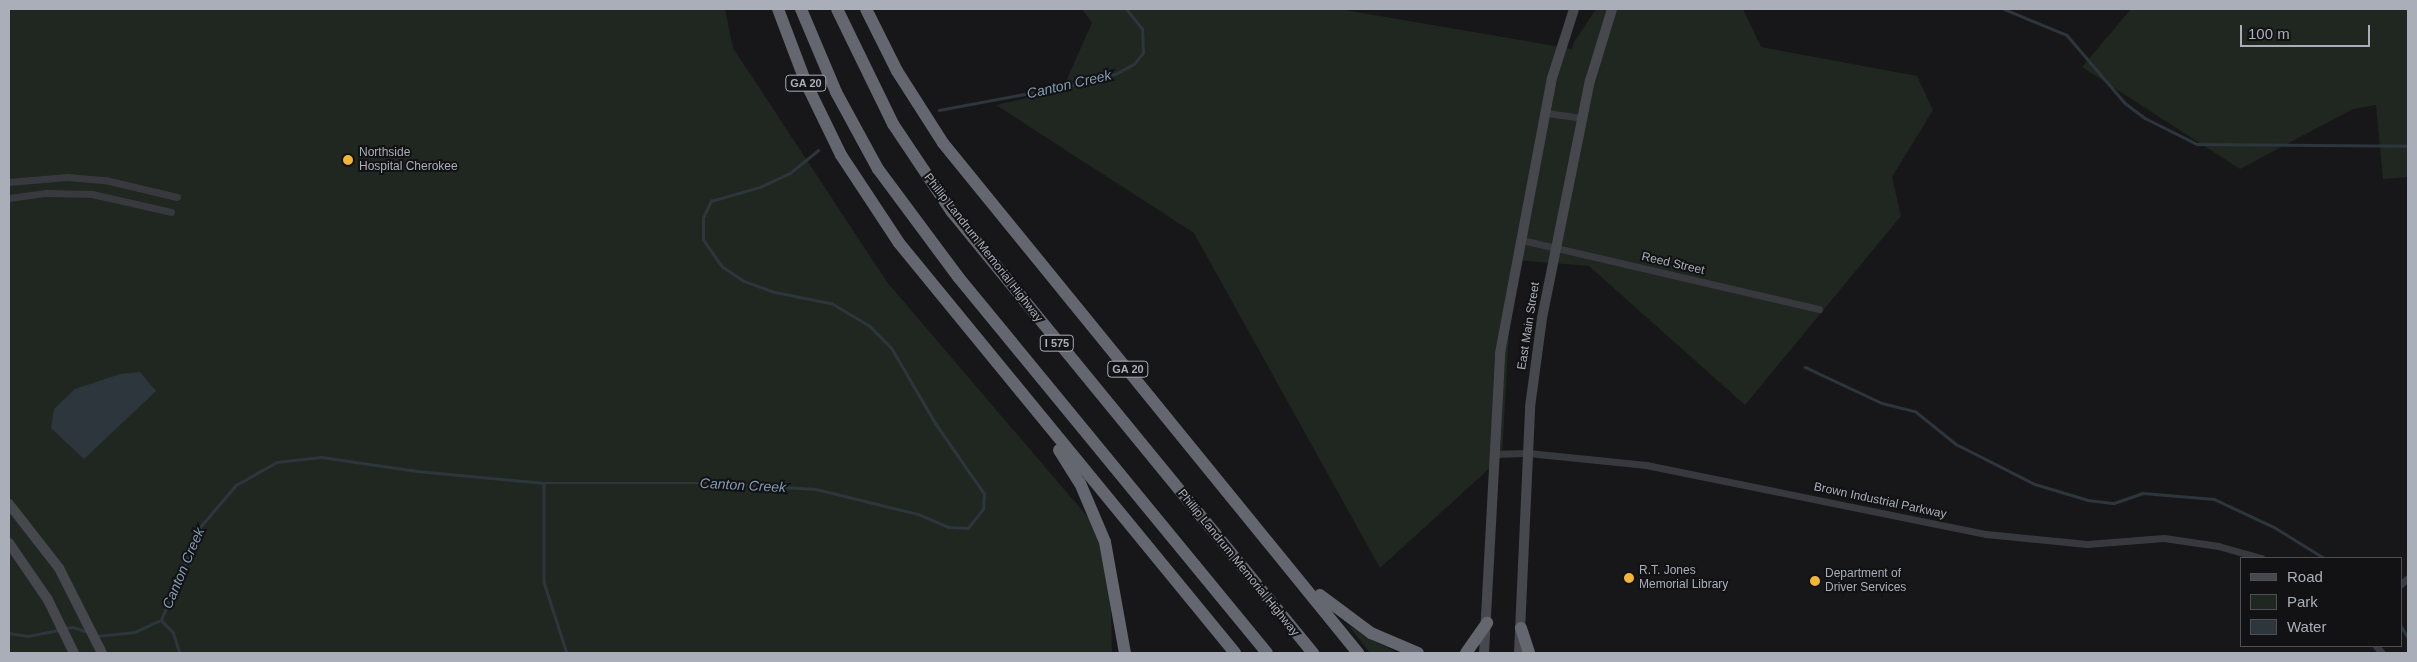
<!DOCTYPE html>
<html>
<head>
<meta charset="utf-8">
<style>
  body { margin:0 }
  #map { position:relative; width:2417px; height:662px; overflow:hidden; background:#171719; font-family:Arial,sans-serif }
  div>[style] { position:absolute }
  .green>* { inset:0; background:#1f2720 }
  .water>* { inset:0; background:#2d363d }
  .stream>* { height:2.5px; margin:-1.25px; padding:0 1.25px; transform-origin:1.25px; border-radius:1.25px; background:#2d363d }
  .street>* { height:7px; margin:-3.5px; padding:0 3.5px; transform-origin:3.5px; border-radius:3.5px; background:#38393e }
  .secondary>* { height:10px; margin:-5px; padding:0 5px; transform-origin:5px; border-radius:5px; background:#46484e }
  .highway>* { height:12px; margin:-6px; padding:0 6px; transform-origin:6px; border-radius:6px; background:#64676f }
  .dots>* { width:14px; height:14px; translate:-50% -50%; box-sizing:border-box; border:2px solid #121214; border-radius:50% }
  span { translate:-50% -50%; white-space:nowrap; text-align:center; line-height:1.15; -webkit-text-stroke:4px #121214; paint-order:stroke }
  .shield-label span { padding:1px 4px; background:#121214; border:1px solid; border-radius:4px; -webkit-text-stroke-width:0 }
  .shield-label { font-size:11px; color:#a9aeb9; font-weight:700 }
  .poi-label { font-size:12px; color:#a9aeb9 }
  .left { translate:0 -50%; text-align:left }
  .street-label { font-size:12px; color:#a9aeb9 }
  .water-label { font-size:14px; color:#819bb3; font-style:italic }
  .frame { position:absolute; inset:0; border:10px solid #a9aeb9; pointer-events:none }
  .legend { position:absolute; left:2240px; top:557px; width:162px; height:90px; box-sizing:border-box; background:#121214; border:1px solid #4e5056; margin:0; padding:6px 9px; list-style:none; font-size:15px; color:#a9aeb9 }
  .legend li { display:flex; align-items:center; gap:10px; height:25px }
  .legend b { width:25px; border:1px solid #4e5056 }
  .scale { position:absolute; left:2240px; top:25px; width:130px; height:22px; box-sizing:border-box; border:2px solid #a9aeb9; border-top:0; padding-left:6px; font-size:15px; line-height:18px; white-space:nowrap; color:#a9aeb9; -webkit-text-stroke:4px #121214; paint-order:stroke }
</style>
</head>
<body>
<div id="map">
  <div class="green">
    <i style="clip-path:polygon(9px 9px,725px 9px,733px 48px,887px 282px,1109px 542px,1112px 653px,9px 653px)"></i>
    <i style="clip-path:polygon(1082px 9px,1339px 9px,1572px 49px,1574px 42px,1596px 9px,1743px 9px,1761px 47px,1917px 76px,1933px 110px,1892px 177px,1901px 216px,1745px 405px,1589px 266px,1513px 260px,1502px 457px,1380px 568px,1194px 233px,996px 105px,1062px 90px,1092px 23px)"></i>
    <i style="clip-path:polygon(2131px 9px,2408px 9px,2408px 177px,2383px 179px,2376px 105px,2353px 109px,2240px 169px,2082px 67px)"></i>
    <i style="clip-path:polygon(1348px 625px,1376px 642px,1398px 653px,1370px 653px)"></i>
  </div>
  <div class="water">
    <i style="clip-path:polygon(140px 372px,156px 391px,84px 459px,51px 428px,54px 409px,75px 389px,120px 374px)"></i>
  </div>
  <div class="stream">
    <i style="left:2004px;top:9px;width:68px;rotate:22.4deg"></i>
    <i style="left:2067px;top:35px;width:89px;rotate:49.5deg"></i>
    <i style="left:2125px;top:103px;width:25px;rotate:37deg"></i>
    <i style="left:2145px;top:118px;width:58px;rotate:26.6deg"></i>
    <i style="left:2197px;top:144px;width:211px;rotate:0.5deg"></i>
    <i style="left:939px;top:110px;width:147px;rotate:-10.6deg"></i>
    <i style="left:1083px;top:83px;width:33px;rotate:-16deg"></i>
    <i style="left:1115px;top:74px;width:21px;rotate:-28deg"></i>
    <i style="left:1134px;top:64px;width:14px;rotate:-51deg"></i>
    <i style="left:1143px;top:53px;width:24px;rotate:-92deg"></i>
    <i style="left:1142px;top:29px;width:26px;rotate:-129deg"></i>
    <i style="left:1805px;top:367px;width:85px;rotate:25.1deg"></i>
    <i style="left:1882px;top:403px;width:34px;rotate:14deg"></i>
    <i style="left:1915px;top:411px;width:53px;rotate:38.8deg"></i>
    <i style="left:1956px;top:444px;width:89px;rotate:26.9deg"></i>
    <i style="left:2035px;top:484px;width:55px;rotate:16.8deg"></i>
    <i style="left:2088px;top:500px;width:26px;rotate:7deg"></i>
    <i style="left:2114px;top:503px;width:31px;rotate:-19deg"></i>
    <i style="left:2143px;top:493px;width:71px;rotate:4.8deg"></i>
    <i style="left:2214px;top:499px;width:66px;rotate:25deg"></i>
    <i style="left:2274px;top:527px;width:59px;rotate:31.8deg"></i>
    <i style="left:544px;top:483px;width:99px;rotate:90deg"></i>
    <i style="left:544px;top:582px;width:75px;rotate:72.1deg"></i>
    <i style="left:161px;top:620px;width:17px;rotate:45deg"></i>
    <i style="left:173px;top:632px;width:22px;rotate:72deg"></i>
    <i style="left:2401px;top:626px;width:13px;rotate:58deg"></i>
    <i style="left:64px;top:628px;width:9px;rotate:-6deg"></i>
    <i style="left:73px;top:627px;width:16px;rotate:18deg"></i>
    <i style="left:9px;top:633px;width:19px;rotate:9deg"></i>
    <i style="left:28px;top:636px;width:32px;rotate:-11deg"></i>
    <i style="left:97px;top:636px;width:38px;rotate:-6deg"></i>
    <i style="left:135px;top:632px;width:29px;rotate:-25deg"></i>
    <i style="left:161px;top:620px;width:101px;rotate:-67.2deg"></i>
    <i style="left:200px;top:527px;width:55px;rotate:-49.4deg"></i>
    <i style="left:236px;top:485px;width:47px;rotate:-29.3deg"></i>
    <i style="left:277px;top:462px;width:44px;rotate:-6.5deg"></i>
    <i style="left:321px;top:457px;width:97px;rotate:8.3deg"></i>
    <i style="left:417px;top:471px;width:128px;rotate:5.4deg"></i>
    <i style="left:544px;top:483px;width:170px"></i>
    <i style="left:714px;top:483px;width:102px;rotate:3.4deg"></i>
    <i style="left:816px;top:489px;width:105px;rotate:13.8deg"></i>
    <i style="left:918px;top:514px;width:33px;rotate:23deg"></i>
    <i style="left:948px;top:527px;width:20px;rotate:3deg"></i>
    <i style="left:968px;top:528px;width:24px;rotate:-52deg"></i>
    <i style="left:983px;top:509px;width:15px;rotate:-86deg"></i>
    <i style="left:984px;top:494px;width:84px;rotate:-124.8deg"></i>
    <i style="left:936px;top:425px;width:89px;rotate:-120.3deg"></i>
    <i style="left:891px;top:348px;width:31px;rotate:-135deg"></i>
    <i style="left:869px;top:326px;width:43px;rotate:-149.3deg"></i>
    <i style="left:832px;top:304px;width:60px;rotate:-168.5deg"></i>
    <i style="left:773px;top:292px;width:32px;rotate:-160deg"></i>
    <i style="left:743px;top:281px;width:25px;rotate:-146deg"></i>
    <i style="left:722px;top:267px;width:33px;rotate:-125deg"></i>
    <i style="left:703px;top:240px;width:22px;rotate:-90deg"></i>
    <i style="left:703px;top:218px;width:19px;rotate:-65deg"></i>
    <i style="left:711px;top:201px;width:51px;rotate:-15.9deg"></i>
    <i style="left:760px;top:187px;width:33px;rotate:-25deg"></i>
    <i style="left:790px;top:173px;width:36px;rotate:-39deg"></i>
  </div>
  <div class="street">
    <i style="left:1547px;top:113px;width:35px;rotate:8deg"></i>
    <i style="left:9px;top:182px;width:58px;rotate:-4.9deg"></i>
    <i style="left:67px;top:177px;width:38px;rotate:5deg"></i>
    <i style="left:105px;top:180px;width:74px;rotate:13.3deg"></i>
    <i style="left:9px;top:198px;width:37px;rotate:-8deg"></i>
    <i style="left:46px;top:193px;width:46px;rotate:1.2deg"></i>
    <i style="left:92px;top:194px;width:81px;rotate:12.8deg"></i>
    <i style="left:1522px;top:240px;width:305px;rotate:13.1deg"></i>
    <i style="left:1494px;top:454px;width:34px;rotate:-2deg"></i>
    <i style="left:1528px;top:453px;width:119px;rotate:5.8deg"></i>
    <i style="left:1646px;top:465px;width:347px;rotate:11.5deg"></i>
    <i style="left:1986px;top:534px;width:101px;rotate:5.7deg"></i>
    <i style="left:2087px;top:544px;width:77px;rotate:-4.5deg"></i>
    <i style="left:2164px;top:538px;width:55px;rotate:8.4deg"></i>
    <i style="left:2218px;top:546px;width:45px;rotate:15.6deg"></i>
    <i style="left:2401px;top:584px;width:9px;rotate:-41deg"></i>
    <i style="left:2376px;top:646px;width:9px;rotate:49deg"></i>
  </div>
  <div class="secondary">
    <i style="left:9px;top:504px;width:81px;rotate:52deg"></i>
    <i style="left:59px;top:568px;width:95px;rotate:63.2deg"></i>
    <i style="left:9px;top:543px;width:69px;rotate:55.6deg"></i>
    <i style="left:48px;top:600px;width:59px;rotate:63.9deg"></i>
    <i style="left:1484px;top:653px;width:300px;rotate:-86.9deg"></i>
    <i style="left:1500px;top:353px;width:280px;rotate:-79.3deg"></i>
    <i style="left:1552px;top:78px;width:72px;rotate:-72.3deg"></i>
    <i style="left:1519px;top:653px;width:246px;rotate:-87.4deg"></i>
    <i style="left:1530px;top:407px;width:90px;rotate:-82.3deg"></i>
    <i style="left:1542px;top:318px;width:242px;rotate:-78.6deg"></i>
    <i style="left:1590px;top:81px;width:75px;rotate:-73deg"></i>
  </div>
  <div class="highway">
    <i style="left:778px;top:9px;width:79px;rotate:69.3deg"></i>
    <i style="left:806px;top:83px;width:80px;rotate:64.1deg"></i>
    <i style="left:841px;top:155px;width:105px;rotate:56.6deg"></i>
    <i style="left:899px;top:243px;width:530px;rotate:50.66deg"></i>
    <i style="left:801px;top:9px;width:90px;rotate:67.1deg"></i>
    <i style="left:836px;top:92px;width:88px;rotate:61.4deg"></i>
    <i style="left:878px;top:169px;width:136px;rotate:53.4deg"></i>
    <i style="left:959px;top:278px;width:485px;rotate:50.6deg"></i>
    <i style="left:837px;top:9px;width:128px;rotate:64deg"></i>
    <i style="left:893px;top:124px;width:106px;rotate:56.2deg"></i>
    <i style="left:952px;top:212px;width:570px;rotate:50.7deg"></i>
    <i style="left:866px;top:9px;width:69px;rotate:63.4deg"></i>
    <i style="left:897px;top:71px;width:85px;rotate:57.4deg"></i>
    <i style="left:943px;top:143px;width:658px;rotate:50.86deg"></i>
    <i style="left:1059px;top:450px;width:39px;rotate:58deg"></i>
    <i style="left:1080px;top:483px;width:64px;rotate:67deg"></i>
    <i style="left:1105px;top:542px;width:113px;rotate:79.8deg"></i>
    <i style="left:1320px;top:595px;width:64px;rotate:36.7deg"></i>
    <i style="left:1371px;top:633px;width:51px;rotate:23.1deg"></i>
    <i style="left:1521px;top:628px;width:26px;rotate:72deg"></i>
    <i style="left:1466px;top:653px;width:37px;rotate:-55deg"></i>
  </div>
  <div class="dots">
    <i style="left:348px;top:160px;background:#f0b638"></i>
    <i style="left:1629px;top:578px;background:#f0b638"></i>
    <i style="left:1815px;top:581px;background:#f0b638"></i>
  </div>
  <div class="shield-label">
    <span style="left:806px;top:83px">GA 20</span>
    <span style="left:1057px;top:343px">I 575</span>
    <span style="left:1128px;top:369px">GA 20</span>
  </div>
  <div class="poi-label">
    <span class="left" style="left:359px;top:160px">Northside<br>Hospital Cherokee</span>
    <span class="left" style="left:1639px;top:578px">R.T. Jones<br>Memorial Library</span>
    <span class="left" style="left:1825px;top:581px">Department of<br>Driver Services</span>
  </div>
  <div class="street-label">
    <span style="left:983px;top:248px;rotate:52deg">Phillip Landrum Memorial Highway</span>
    <span style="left:1673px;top:264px;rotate:13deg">Reed Street</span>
    <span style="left:1529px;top:326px;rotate:-81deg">East Main Street</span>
    <span style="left:1880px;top:501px;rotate:12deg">Brown Industrial Parkway</span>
    <span style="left:1238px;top:563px;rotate:51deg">Phillip Landrum Memorial Highway</span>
  </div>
  <div class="water-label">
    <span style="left:1069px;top:84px;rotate:-13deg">Canton Creek</span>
    <span style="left:743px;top:485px;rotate:3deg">Canton Creek</span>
    <span style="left:183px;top:568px;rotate:-67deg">Canton Creek</span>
  </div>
  <div class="frame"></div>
  <ul class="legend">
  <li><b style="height:6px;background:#46484e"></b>Road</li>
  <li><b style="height:14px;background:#1f2720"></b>Park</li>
  <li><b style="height:14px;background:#2d363d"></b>Water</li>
  </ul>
  <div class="scale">100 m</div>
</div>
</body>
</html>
